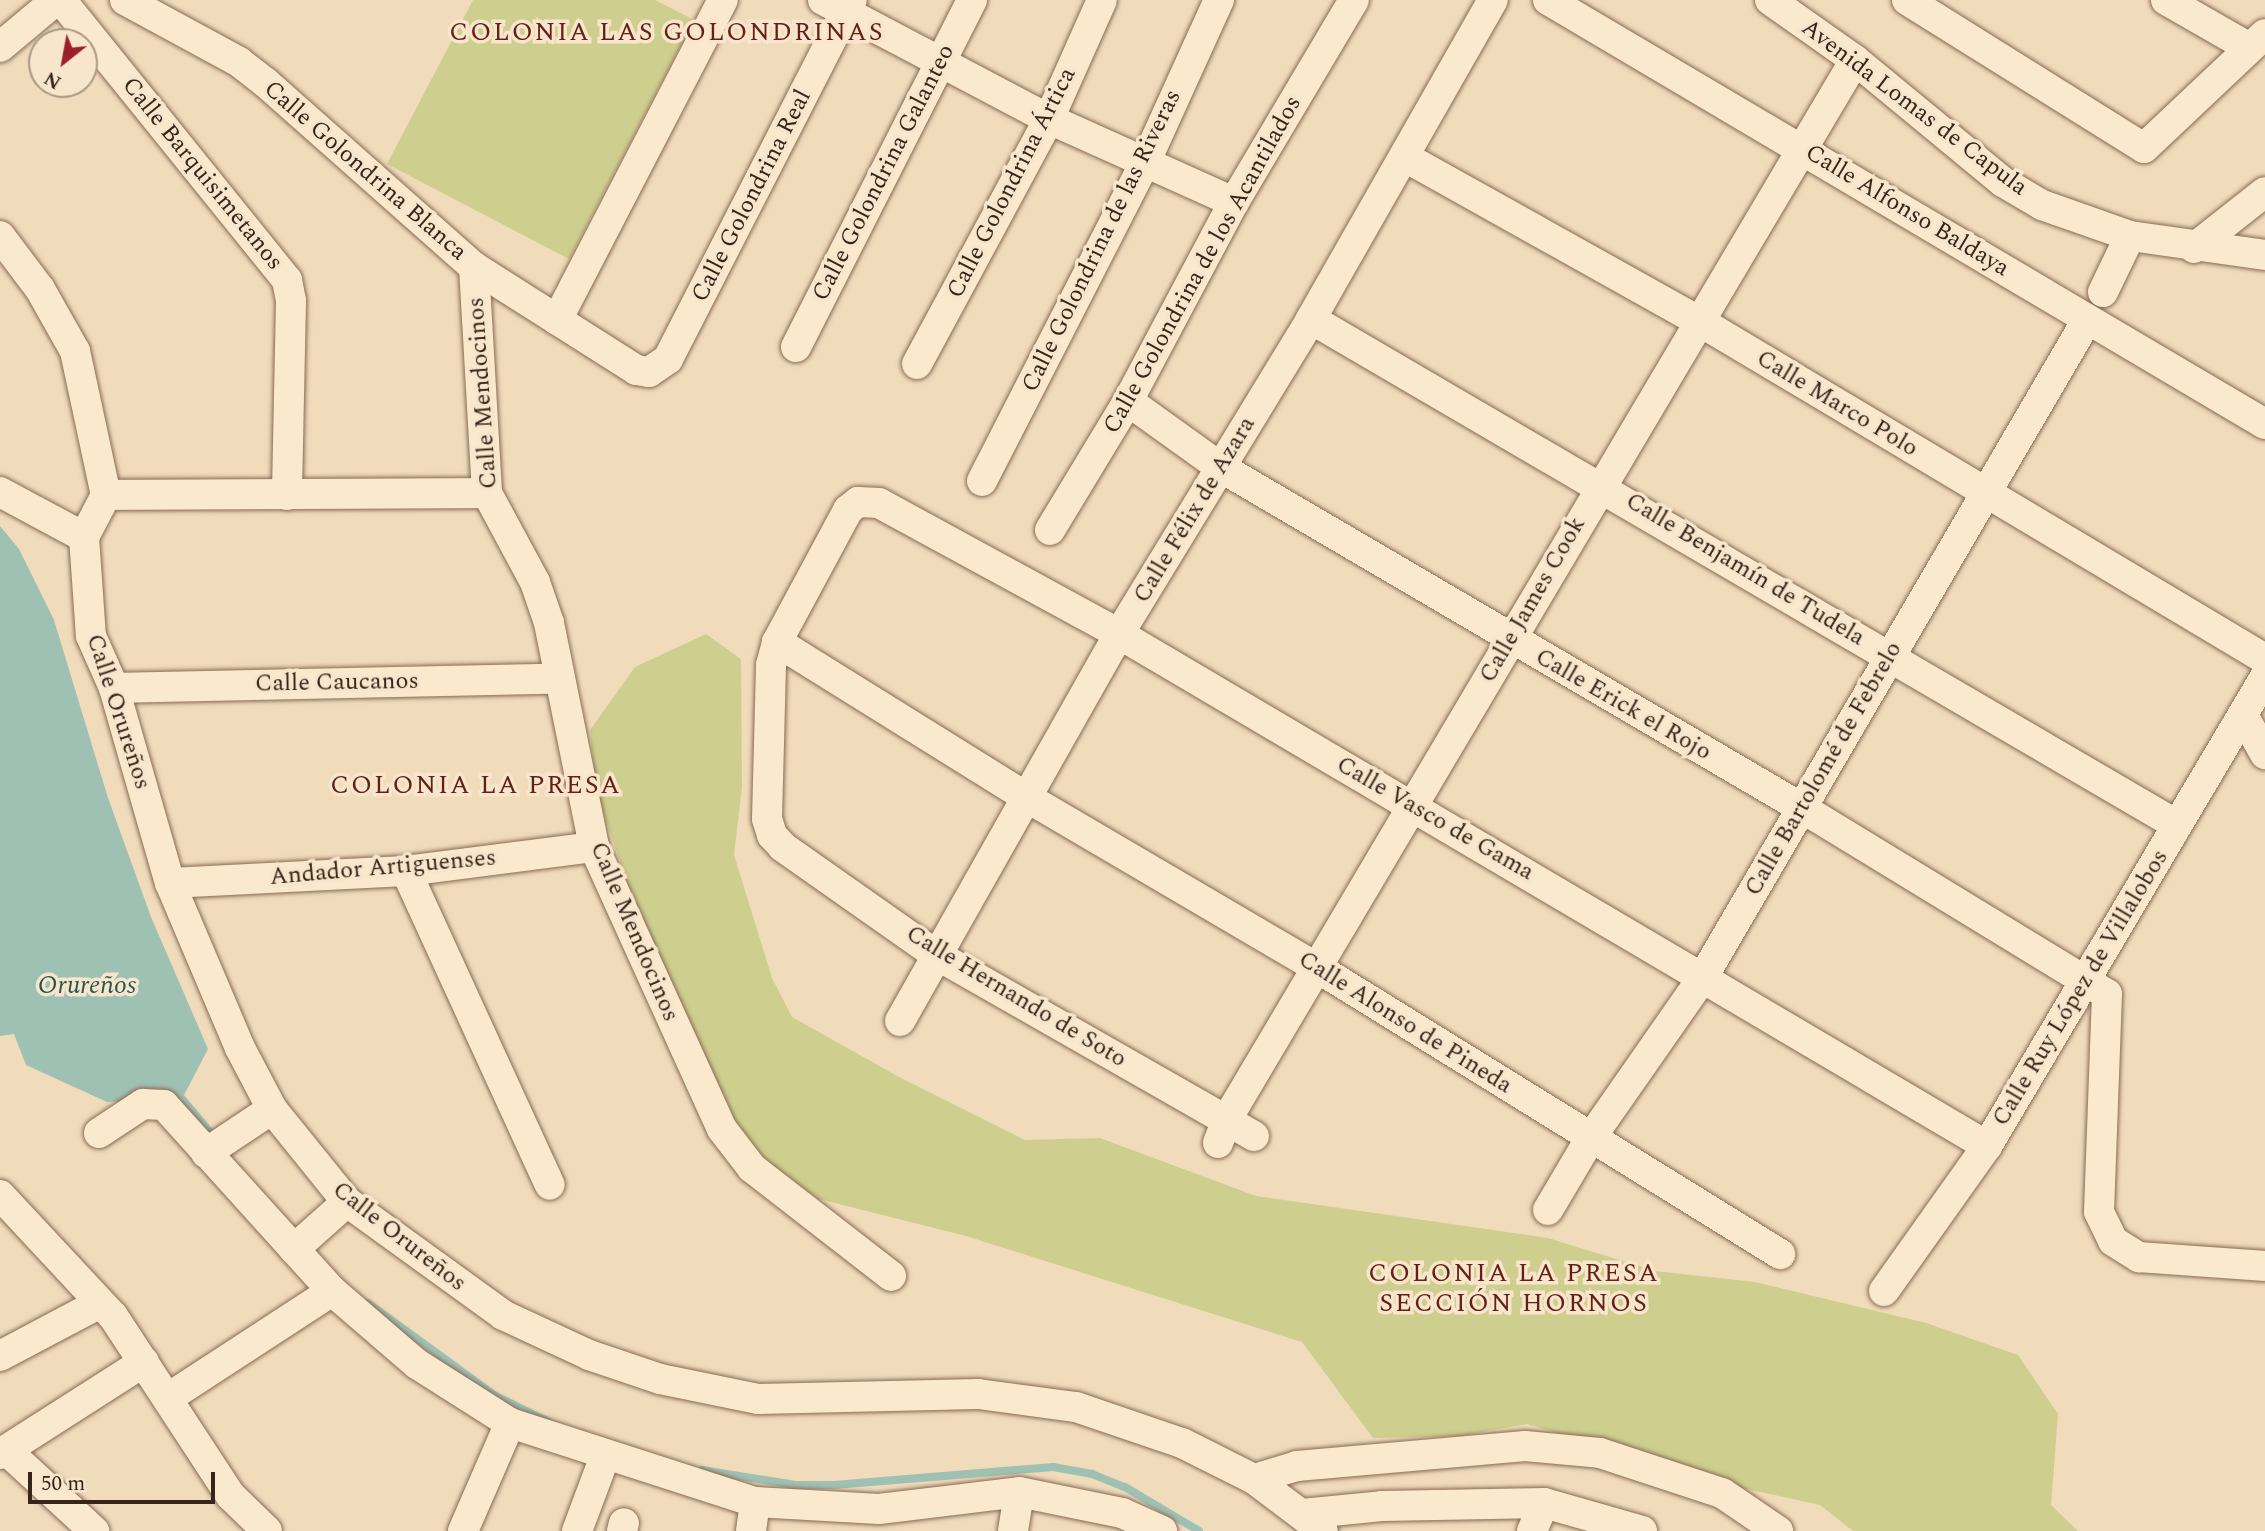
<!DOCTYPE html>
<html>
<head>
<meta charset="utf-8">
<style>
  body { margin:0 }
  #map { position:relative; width:2265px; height:1531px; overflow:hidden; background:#f0dbbb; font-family:Spectral,serif }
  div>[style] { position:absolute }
  .green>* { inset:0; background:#cecf8f }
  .water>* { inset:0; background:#9fc1b3 }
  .stream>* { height:8px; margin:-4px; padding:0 4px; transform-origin:4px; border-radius:4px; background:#9fc1b3 }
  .roads { filter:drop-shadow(0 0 2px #886a54) drop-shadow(0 0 2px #886a54) }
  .minor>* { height:30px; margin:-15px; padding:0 15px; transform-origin:15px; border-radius:15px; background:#fbe9ce }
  span { translate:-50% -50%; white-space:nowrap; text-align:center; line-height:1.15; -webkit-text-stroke:7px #f7e6cb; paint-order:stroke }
  .street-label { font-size:24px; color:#36251a }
  .neighbourhood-label { font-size:26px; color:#651f17; letter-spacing:2px }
  .water-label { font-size:26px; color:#28574f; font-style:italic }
  .north { position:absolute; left:28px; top:28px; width:70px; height:70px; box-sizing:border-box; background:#f7e6cb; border:2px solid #aa9984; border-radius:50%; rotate:211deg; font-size:19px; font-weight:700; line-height:28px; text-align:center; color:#36251a }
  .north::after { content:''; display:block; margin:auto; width:24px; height:32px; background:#9b202e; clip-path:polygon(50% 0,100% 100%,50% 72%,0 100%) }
  .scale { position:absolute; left:28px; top:1472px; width:187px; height:32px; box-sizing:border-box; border:4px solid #36251a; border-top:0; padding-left:9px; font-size:21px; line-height:24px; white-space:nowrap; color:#36251a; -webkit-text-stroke:5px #f7e6cb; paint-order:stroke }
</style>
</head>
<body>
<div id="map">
  <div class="green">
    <i style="clip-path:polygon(473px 0,655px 0,694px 20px,569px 259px,387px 164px)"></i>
    <i style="clip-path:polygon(706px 634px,741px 659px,742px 787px,734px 855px,772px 978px,792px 1017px,901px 1078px,1025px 1140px,1100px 1138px,1256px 1196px,1548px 1238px,1655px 1271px,1755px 1282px,1926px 1323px,2018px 1355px,2058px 1414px,2051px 1505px,2078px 1531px,1853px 1531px,1820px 1505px,1738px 1487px,1527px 1424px,1458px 1436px,1373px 1438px,1302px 1342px,966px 1236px,819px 1199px,748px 1153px,633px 899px,597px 794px,590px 730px,635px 667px)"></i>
  </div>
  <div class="water">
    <i style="clip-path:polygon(0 526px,19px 549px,54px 620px,108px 798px,151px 917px,208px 1049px,182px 1099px,107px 1102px,26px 1065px,14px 1034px,0 1036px)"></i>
  </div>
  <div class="stream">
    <i style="left:177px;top:1093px;width:60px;rotate:49.7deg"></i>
    <i style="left:368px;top:1303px;width:156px;rotate:36.1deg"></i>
    <i style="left:494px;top:1395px;width:61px;rotate:26.1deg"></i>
    <i style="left:702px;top:1470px;width:95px;rotate:9.1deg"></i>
    <i style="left:796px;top:1485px;width:38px"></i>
    <i style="left:834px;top:1485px;width:220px;rotate:-4.7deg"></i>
    <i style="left:1053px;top:1467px;width:40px;rotate:10deg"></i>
    <i style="left:1092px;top:1474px;width:35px;rotate:22deg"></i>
    <i style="left:1125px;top:1487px;width:86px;rotate:30.7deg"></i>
  </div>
  <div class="roads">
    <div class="minor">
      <i style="left:61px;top:0;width:360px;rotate:51.1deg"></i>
      <i style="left:287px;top:280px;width:21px;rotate:79deg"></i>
      <i style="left:291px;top:301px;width:194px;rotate:91.2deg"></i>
      <i style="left:125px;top:0;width:130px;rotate:28.5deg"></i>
      <i style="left:239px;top:62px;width:34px;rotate:38deg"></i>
      <i style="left:266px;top:83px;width:278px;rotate:41.5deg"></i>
      <i style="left:474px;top:267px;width:192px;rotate:32.4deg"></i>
      <i style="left:636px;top:370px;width:13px;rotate:9deg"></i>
      <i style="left:649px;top:372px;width:23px;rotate:-34deg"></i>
      <i style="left:668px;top:359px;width:403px;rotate:-62.9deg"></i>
      <i style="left:823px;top:0;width:255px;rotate:27.8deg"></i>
      <i style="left:1049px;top:119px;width:203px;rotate:24.2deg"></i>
      <i style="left:1548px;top:0;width:833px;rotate:30.6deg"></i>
      <i style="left:1770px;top:0;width:104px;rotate:35.2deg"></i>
      <i style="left:1855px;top:60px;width:192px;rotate:39.5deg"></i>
      <i style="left:2003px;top:182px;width:45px;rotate:30.5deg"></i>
      <i style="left:2042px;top:205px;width:93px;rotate:19.4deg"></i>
      <i style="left:2130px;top:236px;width:136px;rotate:8deg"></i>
      <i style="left:1907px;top:0;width:279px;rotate:32deg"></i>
      <i style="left:2144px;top:148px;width:166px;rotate:-43.3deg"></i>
      <i style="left:2166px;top:0;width:95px;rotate:29.8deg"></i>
      <i style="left:0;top:47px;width:73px;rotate:-40deg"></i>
      <i style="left:1405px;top:157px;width:337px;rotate:29.2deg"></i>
      <i style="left:1699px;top:321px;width:659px;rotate:30.84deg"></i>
      <i style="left:0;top:236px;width:66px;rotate:53deg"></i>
      <i style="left:40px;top:289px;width:71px;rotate:60.6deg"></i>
      <i style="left:75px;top:351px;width:147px;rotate:77.9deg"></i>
      <i style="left:106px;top:495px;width:47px;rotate:117.6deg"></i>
      <i style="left:84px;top:537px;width:99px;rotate:86deg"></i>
      <i style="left:91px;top:636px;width:57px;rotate:66.1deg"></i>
      <i style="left:114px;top:688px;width:203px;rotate:74deg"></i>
      <i style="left:170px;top:883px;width:179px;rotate:67deg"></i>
      <i style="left:240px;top:1048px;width:69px;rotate:62.3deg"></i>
      <i style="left:272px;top:1109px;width:119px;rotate:51.1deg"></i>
      <i style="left:347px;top:1202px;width:193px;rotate:35.9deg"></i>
      <i style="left:503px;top:1315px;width:95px;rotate:24.9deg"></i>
      <i style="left:589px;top:1355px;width:75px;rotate:18.7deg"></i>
      <i style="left:660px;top:1379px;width:100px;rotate:11.5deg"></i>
      <i style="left:758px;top:1399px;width:220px;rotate:-1.3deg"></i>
      <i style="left:978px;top:1394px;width:99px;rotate:7.6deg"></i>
      <i style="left:1076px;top:1407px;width:112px;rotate:18.8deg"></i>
      <i style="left:1182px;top:1443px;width:80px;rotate:26.6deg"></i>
      <i style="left:1254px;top:1479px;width:86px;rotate:37deg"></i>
      <i style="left:2194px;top:248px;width:90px;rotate:-38.3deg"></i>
      <i style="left:474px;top:267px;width:226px;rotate:86.7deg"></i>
      <i style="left:487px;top:493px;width:101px;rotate:61.7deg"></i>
      <i style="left:535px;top:582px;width:43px;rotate:71.1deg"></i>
      <i style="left:549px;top:623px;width:228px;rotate:78.6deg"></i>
      <i style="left:594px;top:847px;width:310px;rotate:65.6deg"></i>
      <i style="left:722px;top:1129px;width:49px;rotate:52.4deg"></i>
      <i style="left:752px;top:1168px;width:176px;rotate:37.8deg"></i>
      <i style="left:2103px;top:292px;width:62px;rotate:-64.3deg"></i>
      <i style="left:1311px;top:319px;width:1003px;rotate:30.3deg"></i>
      <i style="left:557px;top:320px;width:360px;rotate:-62.6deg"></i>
      <i style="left:796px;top:347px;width:389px;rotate:-63.1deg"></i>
      <i style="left:917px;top:364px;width:278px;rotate:-61.7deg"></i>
      <i style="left:1049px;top:119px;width:130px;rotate:-66deg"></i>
      <i style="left:1128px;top:401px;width:113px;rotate:35.7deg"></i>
      <i style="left:1220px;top:467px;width:675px;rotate:30.37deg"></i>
      <i style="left:1802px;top:808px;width:357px;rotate:31.4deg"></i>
      <i style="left:2107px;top:994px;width:218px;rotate:92.1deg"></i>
      <i style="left:2099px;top:1212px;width:32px;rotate:64deg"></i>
      <i style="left:2113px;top:1241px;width:31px;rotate:32deg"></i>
      <i style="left:2139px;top:1257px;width:126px;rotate:4.1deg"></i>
      <i style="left:982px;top:481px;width:357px;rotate:-62.9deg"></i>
      <i style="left:1145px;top:163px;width:179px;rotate:-65.6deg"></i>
      <i style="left:0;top:492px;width:95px;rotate:28.2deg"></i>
      <i style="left:106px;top:495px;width:381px;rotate:-0.3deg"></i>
      <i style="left:1050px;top:530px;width:151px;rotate:-58.8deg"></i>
      <i style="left:1128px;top:401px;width:225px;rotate:-62deg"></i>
      <i style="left:1234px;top:202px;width:235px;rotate:-59.3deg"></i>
      <i style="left:777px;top:642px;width:293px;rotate:31.9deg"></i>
      <i style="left:1026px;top:797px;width:336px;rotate:30.4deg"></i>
      <i style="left:1316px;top:967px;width:546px;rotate:31.74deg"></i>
      <i style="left:114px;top:688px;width:445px;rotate:-1.2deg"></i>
      <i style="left:2243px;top:715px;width:45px;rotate:60.6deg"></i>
      <i style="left:406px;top:871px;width:345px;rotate:65.4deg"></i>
      <i style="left:170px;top:883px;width:236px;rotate:-2.9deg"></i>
      <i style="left:406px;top:871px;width:190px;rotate:-7.3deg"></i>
      <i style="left:900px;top:1021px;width:445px;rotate:-60.5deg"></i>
      <i style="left:1119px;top:634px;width:369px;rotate:-58.6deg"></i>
      <i style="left:1311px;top:319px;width:367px;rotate:-60.3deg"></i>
      <i style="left:99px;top:1133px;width:53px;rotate:-33.4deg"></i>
      <i style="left:143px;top:1104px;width:21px;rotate:3deg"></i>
      <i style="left:164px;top:1105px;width:251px;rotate:47.9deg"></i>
      <i style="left:332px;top:1291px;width:112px;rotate:40.7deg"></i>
      <i style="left:417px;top:1364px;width:110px;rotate:32.4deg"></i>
      <i style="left:510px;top:1423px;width:257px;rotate:17.9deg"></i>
      <i style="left:755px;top:1502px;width:124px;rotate:3.2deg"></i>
      <i style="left:879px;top:1509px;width:141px;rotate:-6.9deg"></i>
      <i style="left:1019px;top:1492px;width:105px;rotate:11.5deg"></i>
      <i style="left:1122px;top:1513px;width:44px;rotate:24.2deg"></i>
      <i style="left:1254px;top:1136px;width:367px;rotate:-150.3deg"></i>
      <i style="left:935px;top:954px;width:186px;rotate:-144.9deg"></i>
      <i style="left:783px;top:847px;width:16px;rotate:-133deg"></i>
      <i style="left:772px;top:835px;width:17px;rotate:-107deg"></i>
      <i style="left:767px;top:819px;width:154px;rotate:-88.5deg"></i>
      <i style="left:771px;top:665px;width:24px;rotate:-75deg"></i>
      <i style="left:777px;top:642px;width:150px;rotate:-61.7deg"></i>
      <i style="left:848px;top:510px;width:13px;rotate:-39deg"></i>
      <i style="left:858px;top:502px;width:21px;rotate:3deg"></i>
      <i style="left:879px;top:503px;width:273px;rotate:28.6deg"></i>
      <i style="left:1119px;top:634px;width:1008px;rotate:30.53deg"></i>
      <i style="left:1218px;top:1143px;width:26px;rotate:-69deg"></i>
      <i style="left:1227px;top:1119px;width:1231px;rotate:-59.33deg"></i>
      <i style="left:206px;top:1153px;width:79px;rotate:-33.7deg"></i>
      <i style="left:0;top:1195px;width:166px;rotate:47deg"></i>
      <i style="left:113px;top:1316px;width:215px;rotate:56.8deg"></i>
      <i style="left:231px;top:1496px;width:50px;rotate:44.2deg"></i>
      <i style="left:1548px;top:1210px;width:82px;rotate:-59.4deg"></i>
      <i style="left:1590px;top:1139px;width:198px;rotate:-55.1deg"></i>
      <i style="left:1703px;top:977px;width:761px;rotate:-59.69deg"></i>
      <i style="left:294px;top:1249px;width:71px;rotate:-41.6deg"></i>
      <i style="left:1884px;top:1291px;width:178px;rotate:-54.6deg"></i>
      <i style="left:1987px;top:1146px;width:545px;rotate:-59.34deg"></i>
      <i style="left:0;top:1356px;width:113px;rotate:-27.9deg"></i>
      <i style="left:168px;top:1398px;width:196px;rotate:-33.1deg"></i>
      <i style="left:6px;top:1450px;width:120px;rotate:42.6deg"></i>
      <i style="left:0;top:1454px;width:171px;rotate:-32.6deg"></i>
      <i style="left:1254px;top:1479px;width:45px;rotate:-16.8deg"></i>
      <i style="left:1297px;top:1466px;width:229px;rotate:-5deg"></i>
      <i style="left:1525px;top:1446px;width:75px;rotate:5.3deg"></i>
      <i style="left:1600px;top:1453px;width:128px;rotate:18.2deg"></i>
      <i style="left:1722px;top:1493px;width:68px;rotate:34.2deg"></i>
      <i style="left:1302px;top:1514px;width:80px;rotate:-5.7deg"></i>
      <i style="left:1382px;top:1506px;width:162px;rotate:-1.1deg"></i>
      <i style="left:1544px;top:1503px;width:102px;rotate:15.9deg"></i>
      <i style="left:463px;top:1531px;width:118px;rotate:-66.5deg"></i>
      <i style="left:577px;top:1531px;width:80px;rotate:-69.5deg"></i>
      <i style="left:622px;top:1531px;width:8px;rotate:-76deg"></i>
      <i style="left:751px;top:1531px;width:29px;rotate:-82deg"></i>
      <i style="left:1013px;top:1531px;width:39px;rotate:-81deg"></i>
      <i style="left:1532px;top:1531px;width:30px;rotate:-67deg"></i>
    </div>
  </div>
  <div class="street-label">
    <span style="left:1914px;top:108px;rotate:37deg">Avenida Lomas de Capula</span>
    <span style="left:365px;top:171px;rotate:41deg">Calle Golondrina Blanca</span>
    <span style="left:884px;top:173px;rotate:-63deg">Calle Golondrina Galanteo</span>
    <span style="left:202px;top:174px;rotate:51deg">Calle Barquisimetanos</span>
    <span style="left:1012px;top:183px;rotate:-63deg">Calle Golondrina Ártica</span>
    <span style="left:752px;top:196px;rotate:-63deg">Calle Golondrina Real</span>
    <span style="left:1907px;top:211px;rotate:31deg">Calle Alfonso Baldaya</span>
    <span style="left:1102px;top:241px;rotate:-64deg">Calle Golondrina de las Riveras</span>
    <span style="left:1203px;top:265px;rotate:-61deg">Calle Golondrina de los Acantilados</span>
    <span style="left:483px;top:393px;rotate:-94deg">Calle Mendocinos</span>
    <span style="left:1837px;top:404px;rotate:31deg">Calle Marco Polo</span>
    <span style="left:1195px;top:510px;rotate:-59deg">Calle Félix de Azara</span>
    <span style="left:1745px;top:570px;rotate:31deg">Calle Benjamín de Tudela</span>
    <span style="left:1533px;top:600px;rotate:-60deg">Calle James Cook</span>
    <span style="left:337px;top:683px;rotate:-1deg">Calle Caucanos</span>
    <span style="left:1623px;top:705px;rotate:30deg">Calle Erick el Rojo</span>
    <span style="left:118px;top:712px;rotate:72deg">Calle Orureños</span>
    <span style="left:1824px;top:769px;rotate:-60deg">Calle Bartolomé de Febrelo</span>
    <span style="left:1435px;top:819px;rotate:30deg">Calle Vasco de Gama</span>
    <span style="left:383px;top:868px;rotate:-5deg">Andador Artiguenses</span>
    <span style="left:634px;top:932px;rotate:67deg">Calle Mendocinos</span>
    <span style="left:2081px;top:988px;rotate:-59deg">Calle Ruy López de Villalobos</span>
    <span style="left:1016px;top:997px;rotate:31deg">Calle Hernando de Soto</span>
    <span style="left:1405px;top:1023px;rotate:32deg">Calle Alonso de Pineda</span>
    <span style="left:399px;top:1237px;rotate:38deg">Calle Orureños</span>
  </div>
  <div class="neighbourhood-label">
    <span style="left:667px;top:33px">COLONIA LAS GOLONDRINAS</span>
    <span style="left:476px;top:786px">COLONIA LA PRESA</span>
    <span style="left:1514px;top:1289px">COLONIA LA PRESA<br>SECCIÓN HORNOS</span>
  </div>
  <div class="water-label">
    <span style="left:87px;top:986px">Orureños</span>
  </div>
  <div class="north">N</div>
  <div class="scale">50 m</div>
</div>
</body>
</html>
